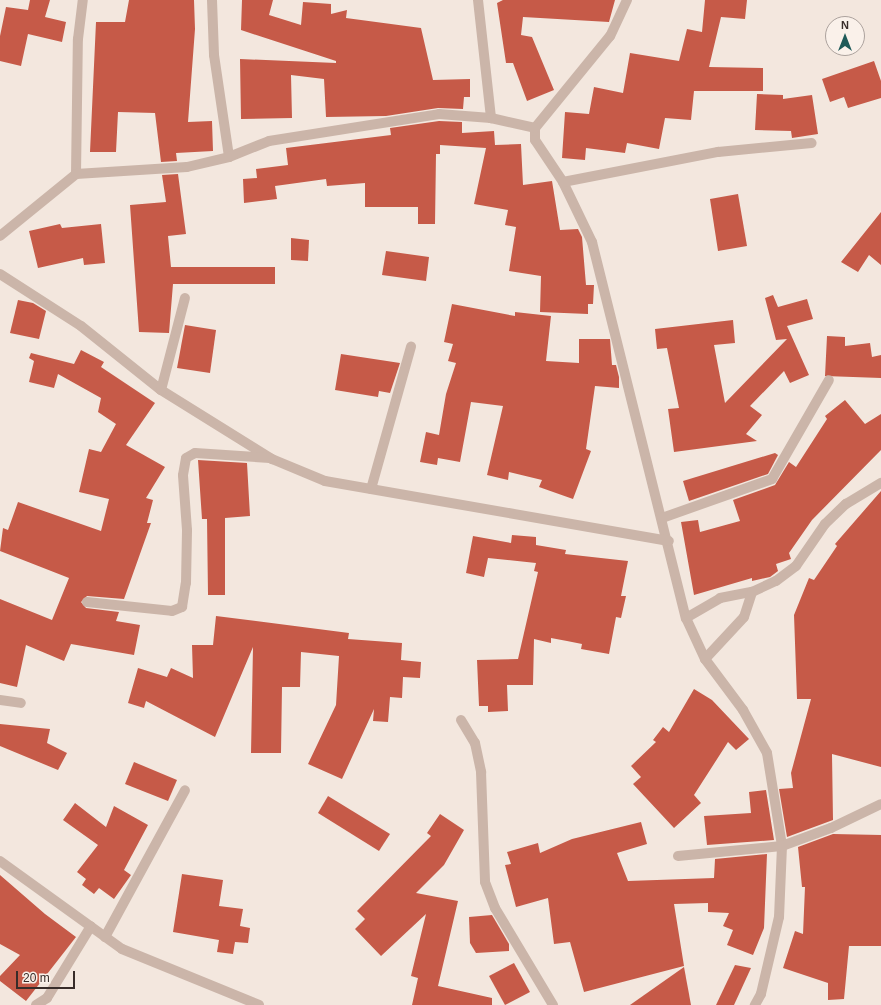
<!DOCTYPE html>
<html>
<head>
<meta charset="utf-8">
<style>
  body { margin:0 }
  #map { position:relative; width:881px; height:1005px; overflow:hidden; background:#f3e7de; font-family:Arial,sans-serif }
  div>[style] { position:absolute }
  .building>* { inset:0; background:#c65a48 }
  .minor>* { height:10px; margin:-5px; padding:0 5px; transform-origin:5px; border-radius:5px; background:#cbb5a9 }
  span { translate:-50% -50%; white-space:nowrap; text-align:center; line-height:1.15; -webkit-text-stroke:4px #faf1ea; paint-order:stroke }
  .north { position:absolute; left:825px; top:16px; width:40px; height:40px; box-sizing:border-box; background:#faf1ea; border:1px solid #aca29d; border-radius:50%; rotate:0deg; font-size:11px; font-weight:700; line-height:16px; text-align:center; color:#382c29 }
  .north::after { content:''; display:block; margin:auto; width:14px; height:18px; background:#1e5a58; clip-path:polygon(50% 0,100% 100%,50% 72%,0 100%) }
  .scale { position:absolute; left:16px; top:971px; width:59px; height:18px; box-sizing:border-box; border:2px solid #382c29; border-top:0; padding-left:5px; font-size:12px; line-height:14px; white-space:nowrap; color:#382c29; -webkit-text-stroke:3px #faf1ea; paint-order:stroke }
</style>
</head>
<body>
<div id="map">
  <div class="building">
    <i style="clip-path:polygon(30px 0,50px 0,45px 17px,66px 22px,62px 42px,28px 34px,21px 66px,0 61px,0 36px,6px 7px,28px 10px)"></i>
    <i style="clip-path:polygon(129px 0,194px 0,195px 29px,188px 122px,212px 121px,213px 151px,176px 153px,177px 161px,161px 162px,155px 113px,118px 112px,116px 152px,90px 152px,96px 22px,125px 22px)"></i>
    <i style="clip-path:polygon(242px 0,273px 0,269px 15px,301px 25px,303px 2px,331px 4px,331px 14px,347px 10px,346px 18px,421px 28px,433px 80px,470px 79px,470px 97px,464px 97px,463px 109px,438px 108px,386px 116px,326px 117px,324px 79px,291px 75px,292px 118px,241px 119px,240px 59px,336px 63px,336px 61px,241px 30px)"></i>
    <i style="clip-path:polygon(503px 0,615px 0,609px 22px,523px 17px,521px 35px,532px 37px,554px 90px,527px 101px,513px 63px,506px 63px,497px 3px)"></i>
    <i style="clip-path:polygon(705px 0,747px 0,745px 19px,721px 17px,709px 67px,763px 68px,763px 91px,694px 91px,691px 120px,665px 118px,659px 149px,627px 143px,625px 153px,586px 148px,585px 160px,562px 158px,565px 112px,589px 114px,594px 87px,623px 93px,630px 53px,679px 61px,687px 29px,702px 32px)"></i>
    <i style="clip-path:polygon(874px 61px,881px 81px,881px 98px,848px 108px,844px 97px,830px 102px,822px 79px)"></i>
    <i style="clip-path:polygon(757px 94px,783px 95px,783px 99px,812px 95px,818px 134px,792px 138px,791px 131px,755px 130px)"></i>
    <i style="clip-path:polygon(439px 121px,462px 122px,462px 133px,494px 131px,495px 145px,521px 144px,523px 185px,552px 181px,560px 230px,578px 229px,582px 237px,586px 285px,594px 285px,593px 304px,588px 304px,588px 314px,540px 312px,541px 276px,509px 271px,516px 227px,505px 225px,508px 210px,474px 204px,486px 148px,440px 145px,440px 154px,436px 154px,435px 224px,418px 224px,418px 207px,365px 207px,365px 183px,327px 186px,326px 179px,275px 186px,277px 199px,244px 203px,243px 179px,257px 178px,256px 169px,288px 165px,286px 148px,391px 135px,390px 128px)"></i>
    <i style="clip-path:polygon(178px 174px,186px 234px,168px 236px,171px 267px,275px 267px,275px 284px,173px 284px,169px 333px,139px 332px,130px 205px,166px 202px,162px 175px)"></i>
    <i style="clip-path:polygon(738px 194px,747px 246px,718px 251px,710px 199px)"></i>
    <i style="clip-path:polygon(881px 212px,881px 265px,869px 255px,858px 272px,841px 262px)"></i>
    <i style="clip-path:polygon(60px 224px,62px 228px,101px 224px,105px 263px,84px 265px,83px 258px,38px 268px,29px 231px)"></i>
    <i style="clip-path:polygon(291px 238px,309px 240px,308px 261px,291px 260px)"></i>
    <i style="clip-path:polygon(386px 251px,429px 257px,426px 281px,382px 275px)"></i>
    <i style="clip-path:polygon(773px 295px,778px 307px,807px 299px,813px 319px,787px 326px,809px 375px,790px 383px,784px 371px,750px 406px,762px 415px,746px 434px,757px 441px,674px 452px,668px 409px,679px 408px,667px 348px,657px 349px,655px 329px,733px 320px,735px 343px,714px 345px,725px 403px,787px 339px,776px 340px,765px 298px)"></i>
    <i style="clip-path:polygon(18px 300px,33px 303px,46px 311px,39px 339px,10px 333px)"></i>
    <i style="clip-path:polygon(452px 304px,515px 316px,515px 312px,551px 316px,546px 361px,579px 363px,579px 339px,610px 339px,612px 365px,616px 365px,619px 377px,619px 388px,595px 386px,586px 449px,591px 451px,573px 499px,539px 487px,542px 480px,509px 472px,508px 480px,487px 475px,503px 406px,471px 402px,460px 462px,438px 458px,437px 465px,420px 462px,426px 432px,439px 435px,446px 394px,456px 363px,448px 361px,453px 344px,444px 342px)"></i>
    <i style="clip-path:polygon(185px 325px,216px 330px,210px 373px,177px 368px)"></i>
    <i style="clip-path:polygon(827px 336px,845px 337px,845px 346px,870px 343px,872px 357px,881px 355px,881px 378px,825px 376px)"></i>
    <i style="clip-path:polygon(81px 350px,104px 362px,101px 367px,155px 403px,126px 445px,165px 467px,146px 498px,153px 500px,147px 523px,151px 523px,124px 599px,87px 596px,81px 602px,86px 608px,119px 612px,116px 621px,140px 625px,134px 655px,71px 644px,64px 661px,26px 645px,17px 687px,0 683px,0 599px,52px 620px,69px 578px,0 551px,3px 528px,8px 530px,18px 502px,101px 531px,109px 499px,79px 492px,89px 449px,101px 452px,116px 424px,98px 412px,101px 398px,58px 374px,54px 388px,29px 382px,34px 361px,29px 358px,31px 353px,74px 364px)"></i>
    <i style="clip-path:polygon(341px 354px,400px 363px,390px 393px,379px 391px,378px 397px,335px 390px)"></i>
    <i style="clip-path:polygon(845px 400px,865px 424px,881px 414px,881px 450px,812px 520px,789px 553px,791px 559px,776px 564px,778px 571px,770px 577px,752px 581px,752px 578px,694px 595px,681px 522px,698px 520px,700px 532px,740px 521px,733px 500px,775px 485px,789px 462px,796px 467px,827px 419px,825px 416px)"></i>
    <i style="clip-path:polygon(775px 453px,778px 455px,768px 474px,689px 501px,683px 481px)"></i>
    <i style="clip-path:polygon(198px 460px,247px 463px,250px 516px,225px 518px,225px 595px,208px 595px,207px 519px,202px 519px)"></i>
    <i style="clip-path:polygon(881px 491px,881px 767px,832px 754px,833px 820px,787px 837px,779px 789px,793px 788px,791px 773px,811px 699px,797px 699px,794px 615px,809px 578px,814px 580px,837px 546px,835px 544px)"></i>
    <i style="clip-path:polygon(512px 535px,536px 537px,536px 545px,566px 550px,565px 554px,628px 561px,621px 596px,626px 596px,621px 618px,616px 617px,609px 654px,581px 649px,582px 644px,567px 641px,551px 638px,551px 643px,534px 639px,533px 685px,507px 685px,508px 711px,488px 712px,488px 706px,479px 706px,477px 660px,518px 659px,538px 572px,534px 571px,536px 563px,488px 558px,484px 577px,466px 573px,473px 536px,511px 543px)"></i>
    <i style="clip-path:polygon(216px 616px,349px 633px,348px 639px,402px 643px,401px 660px,421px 662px,420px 678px,403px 677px,402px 698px,390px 697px,388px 722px,373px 721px,374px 709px,342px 779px,308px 764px,336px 705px,339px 656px,301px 652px,300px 687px,282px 687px,281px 753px,251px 753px,253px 647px,215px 737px,146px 701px,144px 708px,128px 703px,138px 668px,167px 677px,171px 668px,193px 678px,192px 645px,213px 645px)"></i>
    <i style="clip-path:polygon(694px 689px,712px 700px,749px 739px,736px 750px,728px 742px,694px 795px,701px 803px,674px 828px,633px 784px,641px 777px,631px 766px,656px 742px,653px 740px,663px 727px,669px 732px)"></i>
    <i style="clip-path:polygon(0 724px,50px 729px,47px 743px,67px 753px,58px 770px,0 746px)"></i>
    <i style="clip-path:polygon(134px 762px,177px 780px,168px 801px,125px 784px)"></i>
    <i style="clip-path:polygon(766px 790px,774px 840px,707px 845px,704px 816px,751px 813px,749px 792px)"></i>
    <i style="clip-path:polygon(328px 796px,390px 834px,379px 851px,318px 813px)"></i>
    <i style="clip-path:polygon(75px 803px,106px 827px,114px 806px,148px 825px,124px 870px,131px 875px,114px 899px,99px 888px,94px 894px,82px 885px,86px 879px,77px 872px,98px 845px,63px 820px)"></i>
    <i style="clip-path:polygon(440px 814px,464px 830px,444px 865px,416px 893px,458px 901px,438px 986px,492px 998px,492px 1005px,412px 1005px,418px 978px,411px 976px,426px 914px,381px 956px,355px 929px,365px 919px,357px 911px,431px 836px,427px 833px)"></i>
    <i style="clip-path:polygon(641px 822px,647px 844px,617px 853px,628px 881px,714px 878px,715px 859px,767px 854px,764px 928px,753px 955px,727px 945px,733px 930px,723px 926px,729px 913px,708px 912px,708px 903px,674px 904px,684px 966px,584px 992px,570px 942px,554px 944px,548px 898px,516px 907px,505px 865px,511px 864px,507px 852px,538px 843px,540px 853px,572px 839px)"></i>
    <i style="clip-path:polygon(833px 834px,881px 835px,881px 946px,849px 946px,844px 999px,828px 1000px,828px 983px,783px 968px,795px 931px,803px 934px,805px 887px,802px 887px,798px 847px)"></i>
    <i style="clip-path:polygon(182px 874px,223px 880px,219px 906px,243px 909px,240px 926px,250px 928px,248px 943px,235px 942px,233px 954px,217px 952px,219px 940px,173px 932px)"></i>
    <i style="clip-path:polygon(0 875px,45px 914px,76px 937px,26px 1001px,0 981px,0 976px,20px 955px,0 944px)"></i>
    <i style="clip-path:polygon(492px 915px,509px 944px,509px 951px,476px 953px,470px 943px,469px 917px)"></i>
    <i style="clip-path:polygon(514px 963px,530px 992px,505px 1005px,489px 976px)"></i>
    <i style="clip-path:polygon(735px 965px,751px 968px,734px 1005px,716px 1005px)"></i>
    <i style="clip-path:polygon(684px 967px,691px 1005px,630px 1005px)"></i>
  </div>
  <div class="minor">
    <i style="left:212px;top:0;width:55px;rotate:87.9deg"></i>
    <i style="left:214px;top:55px;width:103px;rotate:81.6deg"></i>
    <i style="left:478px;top:0;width:119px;rotate:83.7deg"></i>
    <i style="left:627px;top:0;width:40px;rotate:115deg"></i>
    <i style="left:610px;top:36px;width:119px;rotate:129.2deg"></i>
    <i style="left:535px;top:128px;width:12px;rotate:90deg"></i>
    <i style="left:535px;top:140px;width:50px;rotate:56.3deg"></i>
    <i style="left:563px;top:182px;width:67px;rotate:64.2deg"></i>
    <i style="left:592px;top:242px;width:388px;rotate:76deg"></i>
    <i style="left:686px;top:618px;width:45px;rotate:65.1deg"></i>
    <i style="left:705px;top:659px;width:64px;rotate:53.3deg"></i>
    <i style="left:743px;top:710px;width:49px;rotate:60.8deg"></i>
    <i style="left:767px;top:753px;width:94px;rotate:80.8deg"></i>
    <i style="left:782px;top:846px;width:71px;rotate:92.4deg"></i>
    <i style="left:779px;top:917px;width:79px;rotate:103.2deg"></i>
    <i style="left:761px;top:994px;width:13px;rotate:119deg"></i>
    <i style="left:76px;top:174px;width:135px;rotate:-89.2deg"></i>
    <i style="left:78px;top:39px;width:39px;rotate:-83deg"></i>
    <i style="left:563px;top:182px;width:158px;rotate:-11deg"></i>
    <i style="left:718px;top:152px;width:94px;rotate:-5.5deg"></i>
    <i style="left:0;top:236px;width:98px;rotate:-39.2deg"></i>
    <i style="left:76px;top:174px;width:111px;rotate:-3.6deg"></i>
    <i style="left:187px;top:167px;width:43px;rotate:-13.4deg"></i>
    <i style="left:229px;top:157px;width:43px;rotate:-21.8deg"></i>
    <i style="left:269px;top:141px;width:172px;rotate:-9deg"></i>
    <i style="left:439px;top:114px;width:52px;rotate:4.4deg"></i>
    <i style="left:491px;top:118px;width:45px;rotate:12.8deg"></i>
    <i style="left:0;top:274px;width:96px;rotate:32.7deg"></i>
    <i style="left:81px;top:326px;width:102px;rotate:38.7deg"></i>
    <i style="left:161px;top:390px;width:131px;rotate:31.9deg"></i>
    <i style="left:272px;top:459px;width:57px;rotate:22.5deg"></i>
    <i style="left:325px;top:481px;width:349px;rotate:9.9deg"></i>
    <i style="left:161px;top:390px;width:95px;rotate:-75.4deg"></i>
    <i style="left:371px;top:489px;width:148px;rotate:-74.3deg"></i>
    <i style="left:662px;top:518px;width:117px;rotate:-19.5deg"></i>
    <i style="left:772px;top:479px;width:114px;rotate:-60.1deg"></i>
    <i style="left:87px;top:602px;width:85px;rotate:6deg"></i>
    <i style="left:172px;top:611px;width:11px;rotate:-22deg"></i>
    <i style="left:182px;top:607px;width:24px;rotate:-81deg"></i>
    <i style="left:186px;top:583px;width:53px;rotate:-88.9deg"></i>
    <i style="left:187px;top:530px;width:55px;rotate:-94.2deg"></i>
    <i style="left:183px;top:475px;width:17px;rotate:-80deg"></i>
    <i style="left:186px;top:458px;width:10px;rotate:-29deg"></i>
    <i style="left:195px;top:453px;width:75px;rotate:3.8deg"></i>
    <i style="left:686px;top:618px;width:39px;rotate:-30deg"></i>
    <i style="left:720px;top:598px;width:33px;rotate:-11deg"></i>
    <i style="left:752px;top:592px;width:26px;rotate:-25deg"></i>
    <i style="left:776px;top:581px;width:25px;rotate:-37deg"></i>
    <i style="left:796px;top:566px;width:51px;rotate:-55.4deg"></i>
    <i style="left:825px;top:524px;width:29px;rotate:-44deg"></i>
    <i style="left:846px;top:504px;width:41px;rotate:-31deg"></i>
    <i style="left:705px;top:659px;width:57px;rotate:-47.1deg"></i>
    <i style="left:744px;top:617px;width:26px;rotate:-72deg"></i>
    <i style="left:0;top:700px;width:21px;rotate:8deg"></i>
    <i style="left:461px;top:720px;width:27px;rotate:59deg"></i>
    <i style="left:475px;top:743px;width:30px;rotate:78deg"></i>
    <i style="left:481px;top:772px;width:110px;rotate:87.9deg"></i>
    <i style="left:485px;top:882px;width:28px;rotate:69deg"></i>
    <i style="left:495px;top:908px;width:113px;rotate:59.1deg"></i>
    <i style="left:678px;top:856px;width:104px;rotate:-5.5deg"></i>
    <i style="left:782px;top:846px;width:52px;rotate:-20.2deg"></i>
    <i style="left:831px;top:828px;width:55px;rotate:-25.6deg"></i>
    <i style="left:0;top:861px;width:150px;rotate:35.8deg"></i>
    <i style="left:122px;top:949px;width:148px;rotate:22.2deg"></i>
    <i style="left:105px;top:937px;width:167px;rotate:-61.4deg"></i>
    <i style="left:36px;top:1005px;width:13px;rotate:-32deg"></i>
    <i style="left:47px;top:998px;width:84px;rotate:-58.6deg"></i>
  </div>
  <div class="north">N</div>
  <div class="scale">20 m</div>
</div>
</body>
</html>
